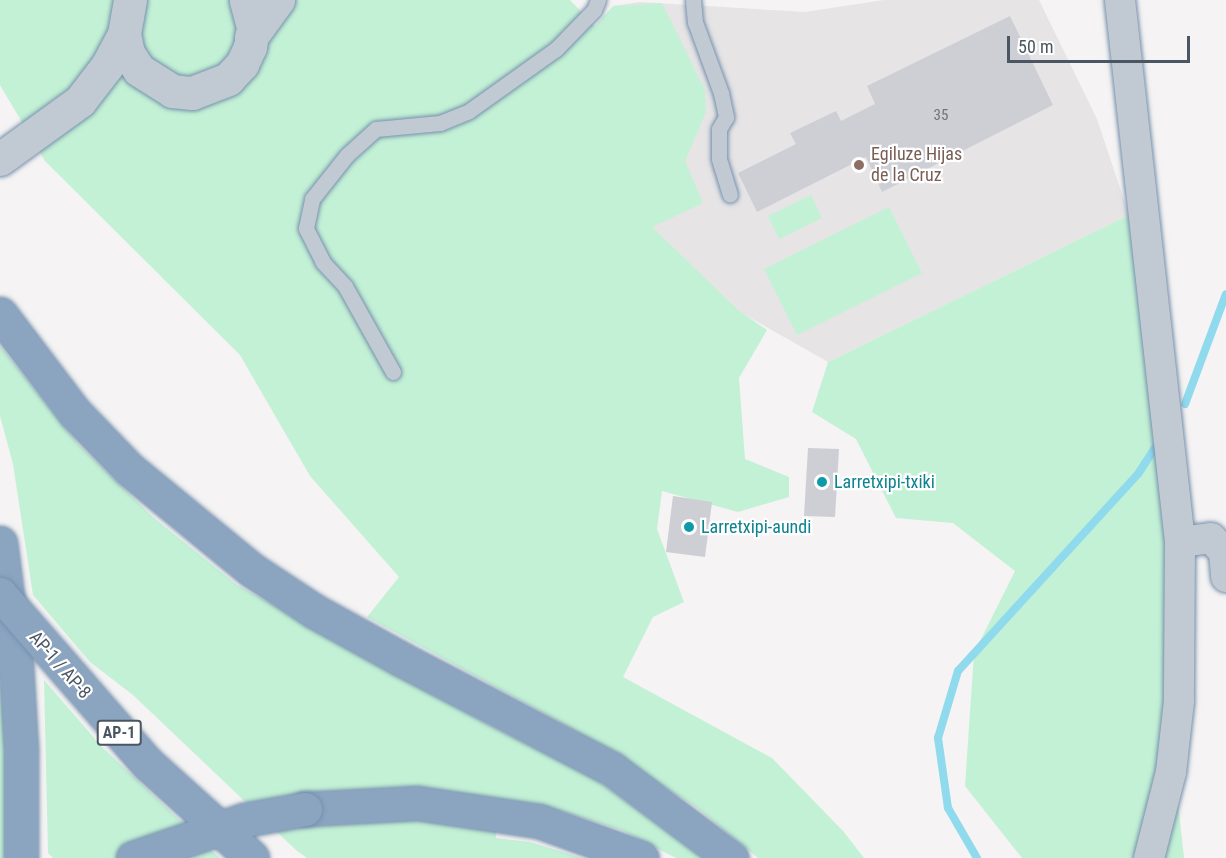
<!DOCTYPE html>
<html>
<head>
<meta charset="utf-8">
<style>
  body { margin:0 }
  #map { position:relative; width:1226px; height:858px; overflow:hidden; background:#f5f3f3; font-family:"Roboto Condensed",sans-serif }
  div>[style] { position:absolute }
  .education>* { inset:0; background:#e6e4e5 }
  .green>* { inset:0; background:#c3f1d5 }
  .stream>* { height:8px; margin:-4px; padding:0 4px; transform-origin:4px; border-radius:4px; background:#90daee }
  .building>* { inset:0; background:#cdcfd5 }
  .roads { filter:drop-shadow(0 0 2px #7690ad) drop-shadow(0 0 2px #7690ad) }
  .service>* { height:15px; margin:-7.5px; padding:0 7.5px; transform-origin:7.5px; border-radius:7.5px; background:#c1cad2 }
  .minor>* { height:30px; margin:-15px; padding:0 15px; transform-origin:15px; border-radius:15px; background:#c1cad2 }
  .tertiary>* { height:33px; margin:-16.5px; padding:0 16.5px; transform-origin:16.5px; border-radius:16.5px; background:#c1cad2 }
  .motorway>* { height:33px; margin:-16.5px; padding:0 16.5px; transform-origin:16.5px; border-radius:16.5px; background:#8ba5c1 }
  .bridges { filter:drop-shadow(0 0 2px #7690ad) drop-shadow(0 0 2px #7690ad) }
  .motorway-bridge>* { height:33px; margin:-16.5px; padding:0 16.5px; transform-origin:16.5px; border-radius:16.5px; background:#8ba5c1 }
  .dots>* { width:16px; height:16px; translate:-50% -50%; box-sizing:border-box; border:3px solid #fff; border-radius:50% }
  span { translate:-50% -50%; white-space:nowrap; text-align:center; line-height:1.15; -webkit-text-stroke:4.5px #fff; paint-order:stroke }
  .number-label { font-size:15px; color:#6b747e }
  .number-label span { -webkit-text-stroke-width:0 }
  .shield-label span { padding:2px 4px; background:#fff; border:2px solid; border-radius:4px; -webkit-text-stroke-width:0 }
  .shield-label { font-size:16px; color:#4a5661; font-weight:700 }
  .education-label { font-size:18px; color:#785e54 }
  .left { translate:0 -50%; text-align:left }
  .culture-label { font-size:18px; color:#0d838f }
  .street-label { font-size:18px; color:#4a5661 }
  .scale { position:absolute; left:1007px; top:36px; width:183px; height:27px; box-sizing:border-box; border:3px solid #4a5661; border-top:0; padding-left:8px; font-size:18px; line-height:21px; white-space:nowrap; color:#4a5661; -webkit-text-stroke:4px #fff; paint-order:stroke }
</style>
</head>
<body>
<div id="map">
  <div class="education">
    <i style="clip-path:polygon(884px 0,1039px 0,1097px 119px,1129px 215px,828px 362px,738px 311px,674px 251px,615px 188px,613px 6px,640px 2px,805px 12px)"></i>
  </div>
  <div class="green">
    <i style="clip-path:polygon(0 0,570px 0,595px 26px,613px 6px,662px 3px,705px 90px,706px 112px,685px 161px,703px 203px,652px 227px,738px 310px,767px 330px,739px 378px,745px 459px,789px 477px,789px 497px,738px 512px,662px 491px,657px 529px,684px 602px,653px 617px,623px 677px,772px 758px,843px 831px,864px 858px,758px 858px,696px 807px,564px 724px,367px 617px,399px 577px,310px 476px,240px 355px,45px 161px,0 85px)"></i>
    <i style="clip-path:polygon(811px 195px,822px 218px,779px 239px,768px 216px)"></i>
    <i style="clip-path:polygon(889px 207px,922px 273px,797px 335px,764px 269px)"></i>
    <i style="clip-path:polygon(1129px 215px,1169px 440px,1173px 757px,1184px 858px,1022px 858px,965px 786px,974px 653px,1015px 571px,953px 523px,896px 518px,856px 439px,812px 412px,828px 362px)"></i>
    <i style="clip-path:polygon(0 346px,79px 445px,154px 518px,237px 585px,500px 731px,587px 773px,705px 858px,676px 858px,621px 830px,561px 811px,494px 799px,496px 838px,530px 842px,582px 858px,307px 858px,296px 850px,133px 695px,90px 662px,33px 595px,13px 464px,0 416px)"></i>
    <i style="clip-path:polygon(0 619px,9px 858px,0 858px)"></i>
    <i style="clip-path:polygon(44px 680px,102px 747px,220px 858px,53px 858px,48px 853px)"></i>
  </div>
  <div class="stream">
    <i style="left:1185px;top:404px;width:117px;rotate:-69.6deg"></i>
    <i style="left:977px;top:858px;width:58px;rotate:-120.1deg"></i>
    <i style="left:948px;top:808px;width:71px;rotate:-98.1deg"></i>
    <i style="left:938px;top:738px;width:70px;rotate:-73.4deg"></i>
    <i style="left:958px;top:671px;width:267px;rotate:-47.6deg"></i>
    <i style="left:1138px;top:474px;width:31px;rotate:-57deg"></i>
  </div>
  <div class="building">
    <i style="clip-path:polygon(1010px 16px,1053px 105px,882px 192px,866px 157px,757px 212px,738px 173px,796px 144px,790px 133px,836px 111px,841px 121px,875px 104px,867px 86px)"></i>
    <i style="clip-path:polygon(808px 448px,839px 449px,835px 517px,804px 516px)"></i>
    <i style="clip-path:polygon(673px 496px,712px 502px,705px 557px,666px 552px)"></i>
  </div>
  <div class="roads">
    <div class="service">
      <i style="left:693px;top:0;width:22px;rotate:85deg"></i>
      <i style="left:695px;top:22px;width:76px;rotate:69.9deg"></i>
      <i style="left:721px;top:93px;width:25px;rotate:78deg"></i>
      <i style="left:726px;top:117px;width:14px;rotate:120deg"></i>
      <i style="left:719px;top:129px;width:30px;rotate:90deg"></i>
      <i style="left:719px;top:159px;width:37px;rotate:73deg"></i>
      <i style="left:393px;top:372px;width:98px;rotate:-119.2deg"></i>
      <i style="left:345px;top:286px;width:33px;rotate:-133deg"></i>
      <i style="left:323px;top:262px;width:38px;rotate:-117deg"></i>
      <i style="left:306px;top:228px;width:30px;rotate:-78deg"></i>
      <i style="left:312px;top:199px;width:56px;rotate:-51.5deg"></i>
      <i style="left:347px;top:155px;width:39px;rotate:-42deg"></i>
      <i style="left:376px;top:129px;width:64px;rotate:-5.4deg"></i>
      <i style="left:440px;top:123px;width:31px;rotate:-22deg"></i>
      <i style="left:469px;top:111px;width:107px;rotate:-35.5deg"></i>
      <i style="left:556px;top:49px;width:54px;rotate:-45.7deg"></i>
      <i style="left:594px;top:10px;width:11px;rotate:-68deg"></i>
    </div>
    <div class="minor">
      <i style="left:1120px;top:0;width:545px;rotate:83.68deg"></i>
      <i style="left:1180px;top:542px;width:159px;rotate:90.4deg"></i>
      <i style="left:1179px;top:701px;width:71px;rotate:96.4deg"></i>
      <i style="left:1171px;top:772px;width:89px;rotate:104.3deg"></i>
      <i style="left:1180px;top:542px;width:31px;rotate:-7deg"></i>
      <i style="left:1211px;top:538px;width:19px;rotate:47deg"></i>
      <i style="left:1224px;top:552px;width:25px;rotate:85deg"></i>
    </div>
    <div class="tertiary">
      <i style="left:130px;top:0;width:35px;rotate:100deg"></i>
      <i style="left:124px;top:34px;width:19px;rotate:78deg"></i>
      <i style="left:128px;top:53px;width:20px;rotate:57deg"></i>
      <i style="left:139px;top:70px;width:39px;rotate:32deg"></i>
      <i style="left:172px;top:91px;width:20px;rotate:6deg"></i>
      <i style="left:192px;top:93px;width:39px;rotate:-21deg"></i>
      <i style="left:228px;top:79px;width:21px;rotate:-47deg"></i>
      <i style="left:242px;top:64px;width:19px;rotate:-65deg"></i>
      <i style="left:250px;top:47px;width:20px;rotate:-81deg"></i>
      <i style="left:253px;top:27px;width:28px;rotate:-105deg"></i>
      <i style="left:251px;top:37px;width:46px;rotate:-53.9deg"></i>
      <i style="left:0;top:159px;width:99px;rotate:-35.9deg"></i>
      <i style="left:80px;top:101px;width:44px;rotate:-52.4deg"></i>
      <i style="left:107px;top:66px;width:36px;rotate:-62deg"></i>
    </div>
    <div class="motorway">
      <i style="left:0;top:314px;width:124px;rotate:52.9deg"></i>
      <i style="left:75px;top:413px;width:78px;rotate:46deg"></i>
      <i style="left:129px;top:469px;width:159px;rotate:39.4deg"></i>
      <i style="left:252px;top:570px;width:74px;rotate:33.5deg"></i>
      <i style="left:314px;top:611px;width:99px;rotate:28.9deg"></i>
      <i style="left:401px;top:659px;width:238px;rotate:27.5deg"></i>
      <i style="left:612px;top:769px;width:149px;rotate:36.8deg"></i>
      <i style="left:0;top:543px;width:124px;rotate:82.6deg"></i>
      <i style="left:16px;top:666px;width:83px;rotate:86.6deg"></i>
      <i style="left:21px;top:749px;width:109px;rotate:90deg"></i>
      <i style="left:305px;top:809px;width:112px;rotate:-3.1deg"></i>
      <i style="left:417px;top:803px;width:123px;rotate:8.4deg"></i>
      <i style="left:539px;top:821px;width:109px;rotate:19.9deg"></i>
    </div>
  </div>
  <div class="bridges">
    <div class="motorway-bridge">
      <i style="left:0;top:594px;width:225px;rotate:49deg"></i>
      <i style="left:148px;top:764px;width:140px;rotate:42.1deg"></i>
      <i style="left:133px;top:858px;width:117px;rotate:-18.9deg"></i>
      <i style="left:244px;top:820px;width:62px;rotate:-10.2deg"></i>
    </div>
  </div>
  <div class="dots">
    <i style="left:859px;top:165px;background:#8d6e63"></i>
    <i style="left:822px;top:482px;background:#0f9aa8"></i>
    <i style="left:689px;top:527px;background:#0f9aa8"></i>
  </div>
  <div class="number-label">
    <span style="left:941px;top:116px">35</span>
  </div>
  <div class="shield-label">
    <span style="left:119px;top:733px">AP-1</span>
  </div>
  <div class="education-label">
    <span class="left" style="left:871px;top:165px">Egiluze Hijas<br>de la Cruz</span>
  </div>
  <div class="culture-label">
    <span class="left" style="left:834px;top:482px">Larretxipi-txiki</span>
    <span class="left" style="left:701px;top:527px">Larretxipi-aundi</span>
  </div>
  <div class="street-label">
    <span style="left:60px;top:665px;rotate:49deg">AP-1 / AP-8</span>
  </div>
  <div class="scale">50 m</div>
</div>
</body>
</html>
